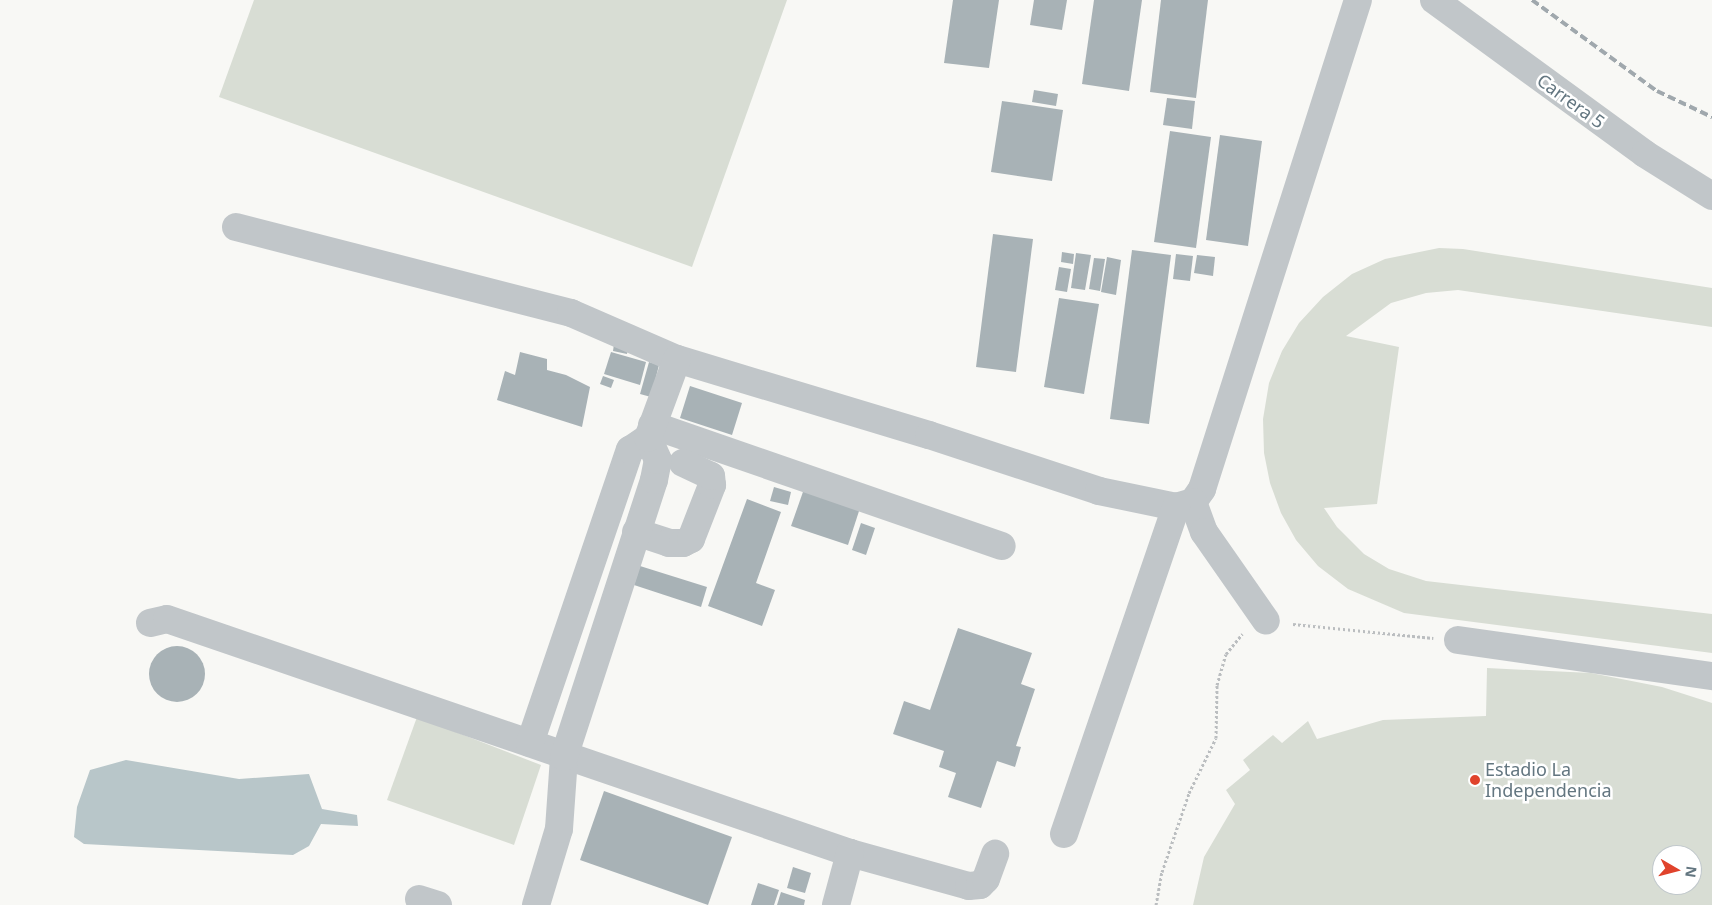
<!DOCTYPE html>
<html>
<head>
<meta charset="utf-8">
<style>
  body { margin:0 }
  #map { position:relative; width:1712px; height:905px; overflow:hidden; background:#f8f8f5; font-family:"Noto Sans",sans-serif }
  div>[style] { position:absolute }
  .green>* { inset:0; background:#d8ddd4 }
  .water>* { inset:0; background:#b8c6c9 }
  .building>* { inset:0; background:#a8b2b6 }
  .round { border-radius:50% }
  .path>* { height:3px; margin-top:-1.5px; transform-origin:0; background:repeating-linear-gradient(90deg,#bbbec0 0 2.5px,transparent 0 5px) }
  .minor>* { height:28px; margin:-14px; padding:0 14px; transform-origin:14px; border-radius:14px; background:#c1c6c9 }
  .rail>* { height:4px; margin-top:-2px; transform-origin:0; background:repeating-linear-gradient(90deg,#a0a8ad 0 8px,transparent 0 12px) }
  .dots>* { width:14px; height:14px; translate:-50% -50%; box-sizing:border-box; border:2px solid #fff; border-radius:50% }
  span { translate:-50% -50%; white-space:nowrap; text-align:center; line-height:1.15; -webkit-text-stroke:5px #fff; paint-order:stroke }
  .street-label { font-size:18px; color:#637680 }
  .poi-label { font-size:18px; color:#637680 }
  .left { translate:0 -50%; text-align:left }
  .north { position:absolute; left:1652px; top:845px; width:50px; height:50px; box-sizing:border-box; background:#fff; border:1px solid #c1c8cc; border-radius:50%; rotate:98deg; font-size:14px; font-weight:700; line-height:20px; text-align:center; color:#637680 }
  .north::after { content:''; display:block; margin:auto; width:18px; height:22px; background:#e0432c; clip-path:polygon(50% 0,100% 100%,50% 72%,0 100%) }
</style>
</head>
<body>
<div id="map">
  <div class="green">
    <i style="clip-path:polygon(254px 0,787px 0,692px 267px,219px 97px)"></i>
    <i style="clip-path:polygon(1439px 248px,1463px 249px,1712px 288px,1712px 327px,1458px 290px,1426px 293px,1391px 303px,1346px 336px,1399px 347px,1377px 504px,1324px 508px,1337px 527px,1364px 554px,1389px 569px,1426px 581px,1712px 614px,1712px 653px,1404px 613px,1348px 589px,1318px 566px,1296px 540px,1281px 513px,1270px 483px,1264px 453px,1263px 419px,1269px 383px,1282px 351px,1299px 323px,1323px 297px,1352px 274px,1385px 259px)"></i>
    <i style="clip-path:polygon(evenodd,1487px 668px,1591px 673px,1662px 687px,1712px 703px,1712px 905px,1193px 905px,1204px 857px,1235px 804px,1226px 790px,1250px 770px,1243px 760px,1273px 735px,1282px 743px,1308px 721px,1317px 739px,1383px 720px,1486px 716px,1487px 668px,1662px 855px,1692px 855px,1692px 885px,1662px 885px,1662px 855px)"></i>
    <i style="clip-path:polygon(417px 717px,541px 765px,514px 845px,387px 800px)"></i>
  </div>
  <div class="water">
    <i style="clip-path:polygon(126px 760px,239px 779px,309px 774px,322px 809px,357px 815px,358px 826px,321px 824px,309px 846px,293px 855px,84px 844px,74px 837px,77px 807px,90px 770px)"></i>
  </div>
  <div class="building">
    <i style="clip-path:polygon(953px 0,999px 0,989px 68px,944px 63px)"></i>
    <i style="clip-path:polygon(1034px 0,1067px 0,1062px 30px,1030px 25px)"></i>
    <i style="clip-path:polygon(1094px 0,1142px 0,1129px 91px,1082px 84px)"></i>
    <i style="clip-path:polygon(1161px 0,1208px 0,1196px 98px,1150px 92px)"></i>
    <i style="clip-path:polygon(1034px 90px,1058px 94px,1056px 106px,1032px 102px)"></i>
    <i style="clip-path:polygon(1167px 98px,1195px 101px,1192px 129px,1163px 125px)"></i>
    <i style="clip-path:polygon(1002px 101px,1063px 110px,1052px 181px,991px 172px)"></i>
    <i style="clip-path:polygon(1170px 131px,1211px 137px,1196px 248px,1154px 242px)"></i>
    <i style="clip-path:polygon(1220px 135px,1262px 141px,1248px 246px,1206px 240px)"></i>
    <i style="clip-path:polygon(993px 234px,1033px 239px,1016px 372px,976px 367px)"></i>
    <i style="clip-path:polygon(1132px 250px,1171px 255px,1149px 424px,1110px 419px)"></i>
    <i style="clip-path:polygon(1062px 252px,1074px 254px,1073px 264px,1061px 262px)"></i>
    <i style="clip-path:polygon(1076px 253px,1091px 255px,1085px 290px,1071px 288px)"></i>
    <i style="clip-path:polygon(1176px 254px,1193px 256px,1190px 281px,1173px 279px)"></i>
    <i style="clip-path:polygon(1197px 255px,1215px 257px,1213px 276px,1194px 273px)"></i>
    <i style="clip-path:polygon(1107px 257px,1121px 260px,1116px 295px,1101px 292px)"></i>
    <i style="clip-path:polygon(1094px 258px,1105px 259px,1100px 291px,1089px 289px)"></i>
    <i style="clip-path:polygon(1059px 267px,1071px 269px,1067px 292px,1055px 290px)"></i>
    <i style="clip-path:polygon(1059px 298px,1099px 304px,1084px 394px,1044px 387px)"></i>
    <i style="clip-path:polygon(614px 344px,628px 346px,627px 354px,613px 351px)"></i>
    <i style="clip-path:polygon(520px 352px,547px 359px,547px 370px,566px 375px,590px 387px,582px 427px,497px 400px,505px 371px,515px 375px)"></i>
    <i style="clip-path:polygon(611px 352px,646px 362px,640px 385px,604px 374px)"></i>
    <i style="clip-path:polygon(649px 362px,659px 365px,651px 397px,640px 394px)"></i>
    <i style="clip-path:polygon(603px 376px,614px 380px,611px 388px,600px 384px)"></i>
    <i style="clip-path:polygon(690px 386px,742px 403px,732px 435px,680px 418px)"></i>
    <i style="clip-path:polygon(774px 487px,791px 492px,788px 505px,770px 501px)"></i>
    <i style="clip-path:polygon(804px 489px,860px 508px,848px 545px,791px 526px)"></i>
    <i style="clip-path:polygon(747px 499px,781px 512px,756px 583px,775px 590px,762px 626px,708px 606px)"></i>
    <i style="clip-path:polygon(861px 523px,875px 528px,866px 555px,852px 550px)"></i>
    <i style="clip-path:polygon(640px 566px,707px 587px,701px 607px,634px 585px)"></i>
    <i style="clip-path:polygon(958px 628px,1032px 653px,1021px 684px,1035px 689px,1016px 746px,1021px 747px,1015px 767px,997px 761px,981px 808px,948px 797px,956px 773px,939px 767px,944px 751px,893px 734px,904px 701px,930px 710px)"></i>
    <i class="round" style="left:149px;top:646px;width:56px;height:56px"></i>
    <i style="clip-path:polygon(604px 791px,732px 837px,708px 905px,580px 860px)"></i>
    <i style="clip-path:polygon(793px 867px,811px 873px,805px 893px,787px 888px)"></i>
    <i style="clip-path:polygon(758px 883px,779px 890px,774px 905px,751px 905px)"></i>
    <i style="clip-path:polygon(781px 892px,805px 900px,804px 905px,777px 905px)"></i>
  </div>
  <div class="path">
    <i style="left:1293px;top:624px;width:141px;rotate:5.7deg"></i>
    <i style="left:1156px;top:905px;width:34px;rotate:-80deg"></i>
    <i style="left:1162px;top:872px;width:83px;rotate:-71.1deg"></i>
    <i style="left:1189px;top:793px;width:61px;rotate:-63.9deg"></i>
    <i style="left:1216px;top:738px;width:53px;rotate:-88.9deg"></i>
    <i style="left:1217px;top:685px;width:32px;rotate:-74deg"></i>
    <i style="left:1226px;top:654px;width:26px;rotate:-51deg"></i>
  </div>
  <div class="minor">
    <i style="left:1434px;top:0;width:261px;rotate:36.1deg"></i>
    <i style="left:1645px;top:154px;width:79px;rotate:32.1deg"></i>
    <i style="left:236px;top:227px;width:346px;rotate:14.4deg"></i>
    <i style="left:571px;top:313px;width:116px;rotate:23.5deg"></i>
    <i style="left:677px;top:359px;width:263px;rotate:16.8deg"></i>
    <i style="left:929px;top:435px;width:179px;rotate:18.2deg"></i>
    <i style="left:1099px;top:491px;width:79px;rotate:11.7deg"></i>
    <i style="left:1176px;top:507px;width:18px;rotate:-16deg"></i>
    <i style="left:1193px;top:502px;width:16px;rotate:-55deg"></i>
    <i style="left:1202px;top:489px;width:513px;rotate:-72.31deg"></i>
    <i style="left:652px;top:425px;width:370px;rotate:19.1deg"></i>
    <i style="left:1193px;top:502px;width:32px;rotate:70deg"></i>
    <i style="left:1204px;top:532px;width:108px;rotate:55.1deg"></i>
    <i style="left:636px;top:532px;width:35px;rotate:18deg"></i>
    <i style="left:669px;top:543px;width:14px"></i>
    <i style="left:683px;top:543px;width:9px;rotate:-27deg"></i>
    <i style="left:691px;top:539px;width:58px;rotate:-68.7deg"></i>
    <i style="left:712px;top:485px;width:9px;rotate:-96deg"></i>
    <i style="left:711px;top:476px;width:31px;rotate:-155deg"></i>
    <i style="left:150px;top:623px;width:17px;rotate:-13deg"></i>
    <i style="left:167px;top:619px;width:722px;rotate:18.91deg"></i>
    <i style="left:850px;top:853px;width:123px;rotate:15.5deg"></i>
    <i style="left:969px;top:886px;width:11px;rotate:-5deg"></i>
    <i style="left:980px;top:885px;width:8px;rotate:-45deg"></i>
    <i style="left:986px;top:879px;width:27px;rotate:-70deg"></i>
    <i style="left:1458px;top:640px;width:257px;rotate:8.1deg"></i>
    <i style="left:530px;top:743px;width:310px;rotate:-71.2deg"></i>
    <i style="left:630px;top:450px;width:22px;rotate:-34deg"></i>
    <i style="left:1064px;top:834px;width:346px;rotate:-71.1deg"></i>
    <i style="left:419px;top:899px;width:20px;rotate:18deg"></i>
    <i style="left:536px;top:905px;width:79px;rotate:-73.2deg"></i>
    <i style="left:559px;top:829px;width:72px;rotate:-86deg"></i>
    <i style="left:564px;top:757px;width:291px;rotate:-72deg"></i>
    <i style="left:654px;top:480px;width:20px;rotate:-79deg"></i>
    <i style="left:658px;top:460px;width:24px;rotate:-114deg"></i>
    <i style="left:648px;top:438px;width:84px;rotate:-69.8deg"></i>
    <i style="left:836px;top:905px;width:54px;rotate:-74.9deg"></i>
  </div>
  <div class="rail">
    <i style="left:1532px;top:0;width:155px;rotate:36.1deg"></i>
    <i style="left:1657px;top:91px;width:61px;rotate:25.3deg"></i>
  </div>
  <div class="dots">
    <i style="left:1475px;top:780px;background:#e0432c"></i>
  </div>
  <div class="street-label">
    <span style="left:1571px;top:101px;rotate:36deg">Carrera 5</span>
  </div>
  <div class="poi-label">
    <span class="left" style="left:1485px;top:780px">Estadio La<br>Independencia</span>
  </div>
  <div class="north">N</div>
</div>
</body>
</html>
